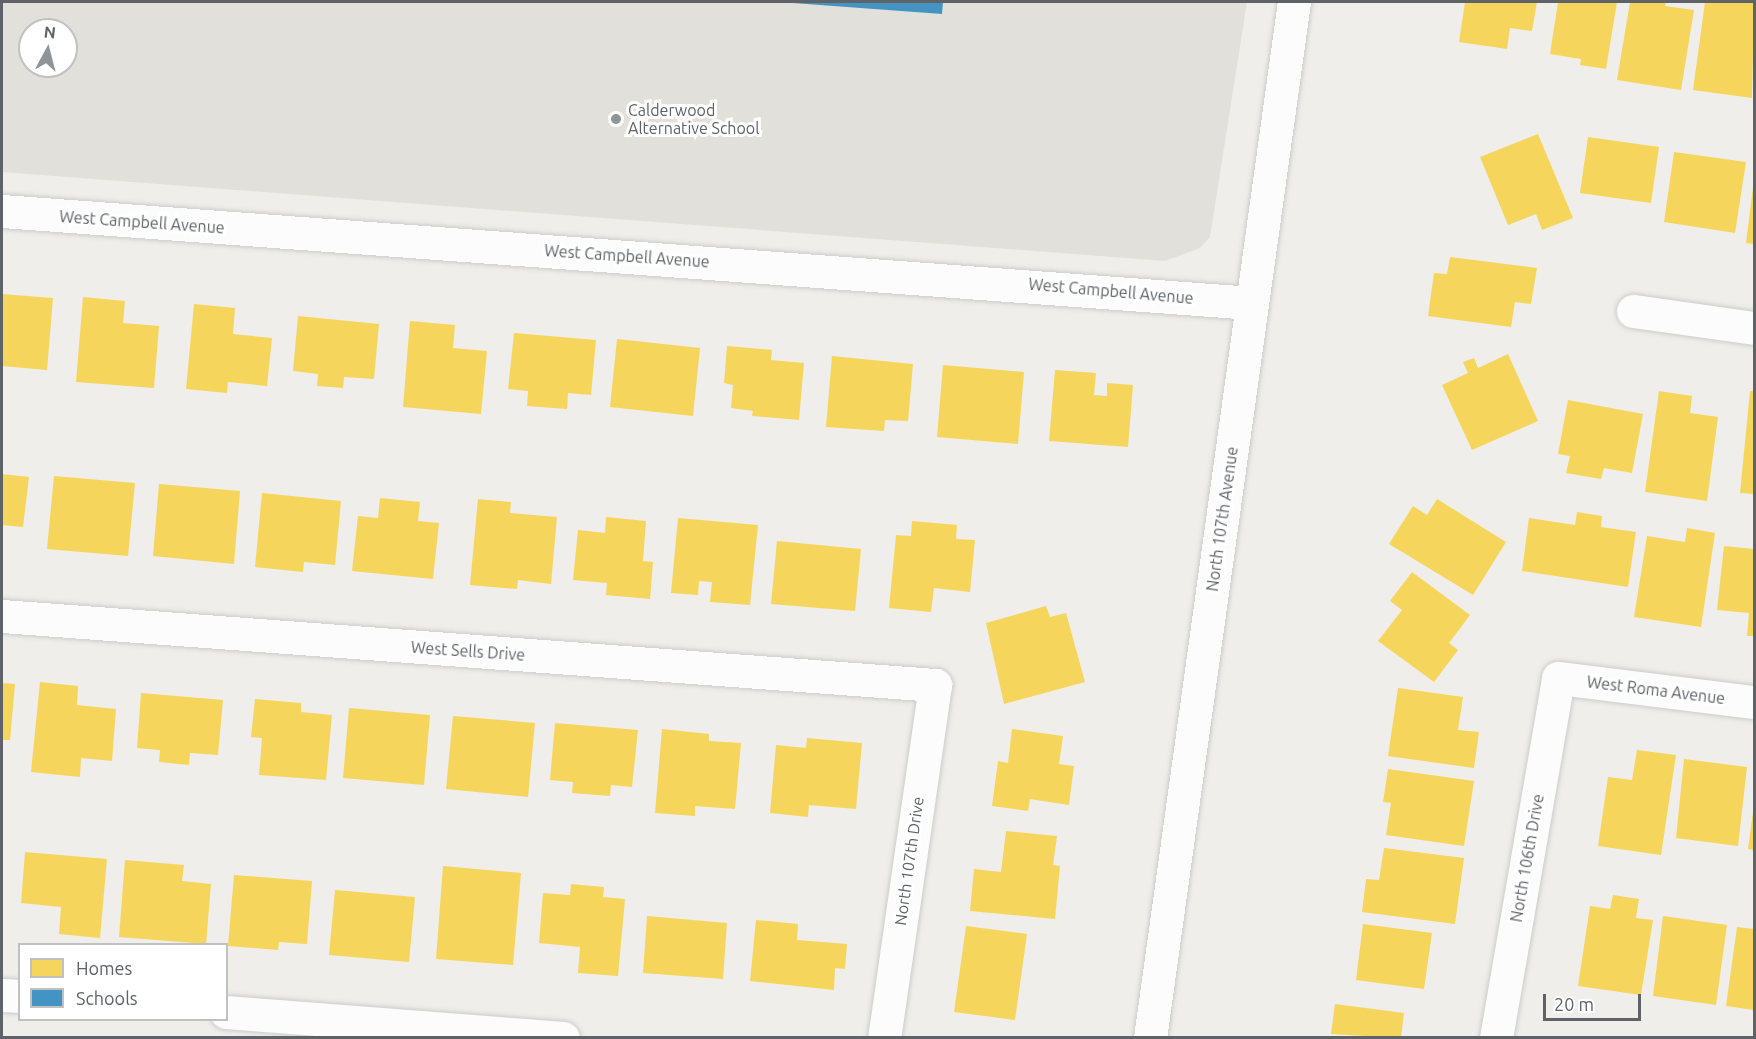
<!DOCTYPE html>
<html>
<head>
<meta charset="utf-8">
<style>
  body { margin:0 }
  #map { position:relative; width:1756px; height:1039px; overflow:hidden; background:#efeeea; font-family:Ubuntu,sans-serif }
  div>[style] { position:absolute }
  .education>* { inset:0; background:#e2e0da }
  .homes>* { inset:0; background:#f6d55c }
  .schools>* { inset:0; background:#4393c3 }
  .roads { filter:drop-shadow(0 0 2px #cbcccc) drop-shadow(0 0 2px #cbcccc) }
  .street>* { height:33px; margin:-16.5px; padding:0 16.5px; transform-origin:16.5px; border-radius:16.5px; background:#fdfcfc }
  .secondary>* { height:33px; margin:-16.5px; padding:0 16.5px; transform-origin:16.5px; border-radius:16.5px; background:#fdfcfc }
  .dots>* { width:16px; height:16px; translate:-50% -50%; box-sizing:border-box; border:3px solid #fff; border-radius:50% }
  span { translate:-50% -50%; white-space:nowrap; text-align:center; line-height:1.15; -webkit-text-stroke:6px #fff; paint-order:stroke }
  .poi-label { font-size:16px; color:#5f6368 }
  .left { translate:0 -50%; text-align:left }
  .street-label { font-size:16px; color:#5f6368 }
  .frame { position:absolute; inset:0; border:3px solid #5f6368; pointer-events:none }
  .legend { position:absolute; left:18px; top:943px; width:210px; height:78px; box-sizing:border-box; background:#fff; border:2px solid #bfc1c3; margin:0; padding:8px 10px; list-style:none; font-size:18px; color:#5f6368 }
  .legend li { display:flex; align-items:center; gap:12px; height:30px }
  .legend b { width:30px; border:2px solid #bfc1c3 }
  .north { position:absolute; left:18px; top:18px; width:60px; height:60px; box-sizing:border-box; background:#fff; border:2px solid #bfc1c3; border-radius:50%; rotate:7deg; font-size:16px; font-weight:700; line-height:24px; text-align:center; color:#5f6368 }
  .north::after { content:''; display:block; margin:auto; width:21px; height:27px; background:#919496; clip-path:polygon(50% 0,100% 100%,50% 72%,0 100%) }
  .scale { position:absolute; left:1543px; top:994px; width:98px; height:27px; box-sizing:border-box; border:3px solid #5f6368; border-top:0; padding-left:8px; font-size:18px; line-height:21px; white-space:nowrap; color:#5f6368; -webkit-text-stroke:4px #fff; paint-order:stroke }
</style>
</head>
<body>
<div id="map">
  <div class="education">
    <i style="clip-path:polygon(evenodd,2px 2px,1247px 2px,1210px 237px,1200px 248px,1165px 261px,2px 172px,2px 2px,30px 30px,66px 30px,66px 66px,30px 66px,30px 30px)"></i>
  </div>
  <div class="homes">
    <i style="clip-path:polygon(1465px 2px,1537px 2px,1532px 31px,1510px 28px,1507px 49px,1459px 42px)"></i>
    <i style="clip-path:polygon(1558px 2px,1617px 2px,1606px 69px,1580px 65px,1581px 59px,1550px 54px)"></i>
    <i style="clip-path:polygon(1630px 2px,1666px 2px,1665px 6px,1694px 10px,1681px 90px,1617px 80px)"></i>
    <i style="clip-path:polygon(1705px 2px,1754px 2px,1752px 98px,1693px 90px)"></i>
    <i style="clip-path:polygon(1538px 134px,1573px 218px,1542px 230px,1536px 214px,1508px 225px,1480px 157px)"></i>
    <i style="clip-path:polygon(1588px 137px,1659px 147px,1651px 203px,1580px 193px)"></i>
    <i style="clip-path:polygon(1674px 152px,1746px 162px,1735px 233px,1664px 222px)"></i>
    <i style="clip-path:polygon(1753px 187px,1754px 188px,1754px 244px,1746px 243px)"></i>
    <i style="clip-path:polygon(1450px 257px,1537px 268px,1531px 304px,1515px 302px,1511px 327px,1428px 316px,1434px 273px,1447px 274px)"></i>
    <i style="clip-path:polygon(2px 294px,53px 298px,47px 370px,2px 366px)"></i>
    <i style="clip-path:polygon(83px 297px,125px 301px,123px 323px,159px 326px,154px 388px,76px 382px)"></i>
    <i style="clip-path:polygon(194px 304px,235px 308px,233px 334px,272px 338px,267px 386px,228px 382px,227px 393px,186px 389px)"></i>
    <i style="clip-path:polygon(298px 316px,379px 324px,374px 379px,344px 377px,343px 388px,317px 386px,318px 374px,293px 371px)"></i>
    <i style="clip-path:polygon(410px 321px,455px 325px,453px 348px,487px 351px,481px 414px,403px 407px)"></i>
    <i style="clip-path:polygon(514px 333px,596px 340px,591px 395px,568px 393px,567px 409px,527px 406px,528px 391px,508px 389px)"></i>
    <i style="clip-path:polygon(617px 339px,700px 348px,693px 416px,610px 407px)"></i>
    <i style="clip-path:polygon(727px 346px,772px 350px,771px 360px,804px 363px,799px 420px,752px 416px,753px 411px,731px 408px,733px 385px,724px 383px)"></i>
    <i style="clip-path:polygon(1508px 354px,1538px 421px,1472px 450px,1442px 385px,1468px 373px,1463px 362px,1474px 358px,1478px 368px)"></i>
    <i style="clip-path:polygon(832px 356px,913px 364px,908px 421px,885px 420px,884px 431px,826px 427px)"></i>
    <i style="clip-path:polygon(943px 365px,1024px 372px,1018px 444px,937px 437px)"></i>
    <i style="clip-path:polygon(1055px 370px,1096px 373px,1094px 395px,1107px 396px,1107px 383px,1133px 385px,1128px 447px,1049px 441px)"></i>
    <i style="clip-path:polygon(1659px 391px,1692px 396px,1690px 413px,1718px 417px,1707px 501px,1645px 492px)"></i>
    <i style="clip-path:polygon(1750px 391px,1754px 391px,1754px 494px,1740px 493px)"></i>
    <i style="clip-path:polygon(1568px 400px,1643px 414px,1632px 473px,1604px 468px,1601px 479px,1566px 473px,1570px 456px,1558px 454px)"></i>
    <i style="clip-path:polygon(2px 474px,29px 477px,23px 527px,2px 525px)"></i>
    <i style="clip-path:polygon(54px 476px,135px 483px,128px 556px,47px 549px)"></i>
    <i style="clip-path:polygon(159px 484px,240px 491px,234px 564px,153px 556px)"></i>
    <i style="clip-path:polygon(262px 493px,341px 501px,335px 565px,304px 562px,303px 572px,255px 567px)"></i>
    <i style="clip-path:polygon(380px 498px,420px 502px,418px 521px,439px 523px,433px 579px,352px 571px,358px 516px,378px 518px)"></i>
    <i style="clip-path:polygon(478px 499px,511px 502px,510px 513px,557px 517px,551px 584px,518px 580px,517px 589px,470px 585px)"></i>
    <i style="clip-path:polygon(1437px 499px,1506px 542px,1473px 595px,1389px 544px,1413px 506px,1427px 515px)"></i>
    <i style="clip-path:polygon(1577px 512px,1602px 516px,1601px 527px,1636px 532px,1628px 587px,1522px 571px,1529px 518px,1575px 525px)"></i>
    <i style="clip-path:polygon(606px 517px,646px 521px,643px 561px,653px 562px,650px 599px,606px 595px,607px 583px,573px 580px,578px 530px,605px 533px)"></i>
    <i style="clip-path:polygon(678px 518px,758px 525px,750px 605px,710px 602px,712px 582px,699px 581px,698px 595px,671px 593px)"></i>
    <i style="clip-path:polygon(912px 521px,957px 525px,956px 539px,975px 540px,970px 592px,934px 588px,931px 612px,889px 608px,896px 535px,911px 536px)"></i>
    <i style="clip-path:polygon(1687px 528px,1715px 533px,1701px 627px,1634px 617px,1647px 536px,1685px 542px)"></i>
    <i style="clip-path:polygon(777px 541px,861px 549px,855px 611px,771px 604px)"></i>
    <i style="clip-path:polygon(1724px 546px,1754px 549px,1754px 636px,1747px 636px,1749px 613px,1717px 610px)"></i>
    <i style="clip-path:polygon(1412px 572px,1470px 615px,1449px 643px,1458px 650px,1434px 682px,1378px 641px,1402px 610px,1390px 601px)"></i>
    <i style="clip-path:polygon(1046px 606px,1050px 617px,1066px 613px,1085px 682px,1004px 704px,986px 623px)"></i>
    <i style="clip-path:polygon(40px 682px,78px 686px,77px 705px,116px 709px,112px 761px,81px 758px,80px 777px,31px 772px)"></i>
    <i style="clip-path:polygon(2px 683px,15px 684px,10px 740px,2px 740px)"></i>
    <i style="clip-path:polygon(1398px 688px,1463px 697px,1458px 730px,1479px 732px,1474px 768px,1388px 756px)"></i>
    <i style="clip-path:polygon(141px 693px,223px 700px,218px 755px,190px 753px,189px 765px,159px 762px,160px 750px,137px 748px)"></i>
    <i style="clip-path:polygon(255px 699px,301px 703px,301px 712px,332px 715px,326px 780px,259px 775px,262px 738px,251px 737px)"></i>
    <i style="clip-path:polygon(349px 708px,430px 715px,424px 785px,343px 778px)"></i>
    <i style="clip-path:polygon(453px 716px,535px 723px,528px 797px,446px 789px)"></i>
    <i style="clip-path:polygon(555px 723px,638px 730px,632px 787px,611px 785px,610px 796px,572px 793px,573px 782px,550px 780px)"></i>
    <i style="clip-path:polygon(662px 729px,709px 734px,709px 741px,741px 743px,735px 809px,695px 806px,695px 816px,655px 813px)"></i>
    <i style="clip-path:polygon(1012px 729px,1063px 736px,1059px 764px,1074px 766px,1069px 805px,1030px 799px,1028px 811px,992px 806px,998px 761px,1008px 763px)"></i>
    <i style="clip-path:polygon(807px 738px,862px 743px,856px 809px,809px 805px,808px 817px,770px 813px,776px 745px,806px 748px)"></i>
    <i style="clip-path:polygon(1637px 750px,1676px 755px,1661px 855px,1598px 846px,1608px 777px,1632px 780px)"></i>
    <i style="clip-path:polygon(1684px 759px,1747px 767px,1738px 846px,1676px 838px)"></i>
    <i style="clip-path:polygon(1388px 769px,1474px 781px,1464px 846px,1386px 835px,1391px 803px,1383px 802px)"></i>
    <i style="clip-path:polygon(1753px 812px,1754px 812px,1754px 850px,1748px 849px)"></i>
    <i style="clip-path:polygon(1006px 831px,1057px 836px,1053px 865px,1060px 866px,1055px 919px,970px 911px,974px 869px,1001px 872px)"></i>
    <i style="clip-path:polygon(1384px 848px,1464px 858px,1455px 924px,1362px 912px,1366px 879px,1379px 880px)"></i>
    <i style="clip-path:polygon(25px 852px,107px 859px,100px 938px,59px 934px,61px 907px,21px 903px)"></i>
    <i style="clip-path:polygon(125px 860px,184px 865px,182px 881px,211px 884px,206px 944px,119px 937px)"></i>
    <i style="clip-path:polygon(443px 866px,521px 873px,513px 965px,436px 959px)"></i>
    <i style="clip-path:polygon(234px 875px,312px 881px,307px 944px,279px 942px,278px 950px,228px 946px)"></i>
    <i style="clip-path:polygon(571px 884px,604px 887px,603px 897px,625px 899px,618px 976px,578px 973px,580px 947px,539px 943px,543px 893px,570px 895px)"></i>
    <i style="clip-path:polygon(335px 890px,415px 897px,409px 962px,329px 955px)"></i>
    <i style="clip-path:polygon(1613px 895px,1639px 899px,1636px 918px,1653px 920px,1641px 995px,1578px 986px,1590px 906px,1610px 909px)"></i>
    <i style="clip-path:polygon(647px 916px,727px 923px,723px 979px,643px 973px)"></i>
    <i style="clip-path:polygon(1663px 916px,1727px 925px,1716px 1005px,1653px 996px)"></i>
    <i style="clip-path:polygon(756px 920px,798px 924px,797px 940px,847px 944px,845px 969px,835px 968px,834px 990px,750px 981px)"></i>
    <i style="clip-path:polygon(1363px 924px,1432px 933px,1424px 989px,1356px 980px)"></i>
    <i style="clip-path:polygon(966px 926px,1027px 934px,1015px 1020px,954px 1012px)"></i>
    <i style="clip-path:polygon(1737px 927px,1754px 929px,1754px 1010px,1726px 1006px)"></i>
    <i style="clip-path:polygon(1335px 1004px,1404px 1013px,1401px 1038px,1331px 1034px)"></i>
  </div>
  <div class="schools">
    <i style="clip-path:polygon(779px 2px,943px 2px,942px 14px)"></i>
  </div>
  <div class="roads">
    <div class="street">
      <i style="left:1633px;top:311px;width:122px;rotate:8deg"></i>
      <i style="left:2px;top:616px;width:936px;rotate:4.23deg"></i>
      <i style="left:935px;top:685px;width:357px;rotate:98.2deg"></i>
      <i style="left:2px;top:995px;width:18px;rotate:3deg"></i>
      <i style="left:226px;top:1012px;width:338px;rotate:4.4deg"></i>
      <i style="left:1496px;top:1038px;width:365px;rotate:-80.2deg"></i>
      <i style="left:1558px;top:678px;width:197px;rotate:7deg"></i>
    </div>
    <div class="secondary">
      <i style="left:2px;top:211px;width:1253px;rotate:4.21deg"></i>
      <i style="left:1150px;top:1038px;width:1046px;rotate:-82.09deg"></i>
    </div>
  </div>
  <div class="dots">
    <i style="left:616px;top:119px;background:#919496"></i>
  </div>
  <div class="poi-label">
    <span class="left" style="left:628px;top:119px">Calderwood<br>Alternative School</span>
  </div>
  <div class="street-label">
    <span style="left:142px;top:222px;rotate:4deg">West Campbell Avenue</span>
    <span style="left:627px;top:256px;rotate:4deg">West Campbell Avenue</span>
    <span style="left:1111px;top:291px;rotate:5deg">West Campbell Avenue</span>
    <span style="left:1222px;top:519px;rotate:-82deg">North 107th Avenue</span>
    <span style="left:468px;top:651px;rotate:4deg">West Sells Drive</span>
    <span style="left:1656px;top:690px;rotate:7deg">West Roma Avenue</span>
    <span style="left:1527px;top:858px;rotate:-80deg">North 106th Drive</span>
    <span style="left:909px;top:861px;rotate:-82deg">North 107th Drive</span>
  </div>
  <div class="frame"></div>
  <ul class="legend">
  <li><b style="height:16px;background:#f6d55c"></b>Homes</li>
  <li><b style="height:16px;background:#4393c3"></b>Schools</li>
  </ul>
  <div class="north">N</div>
  <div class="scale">20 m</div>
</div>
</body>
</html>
